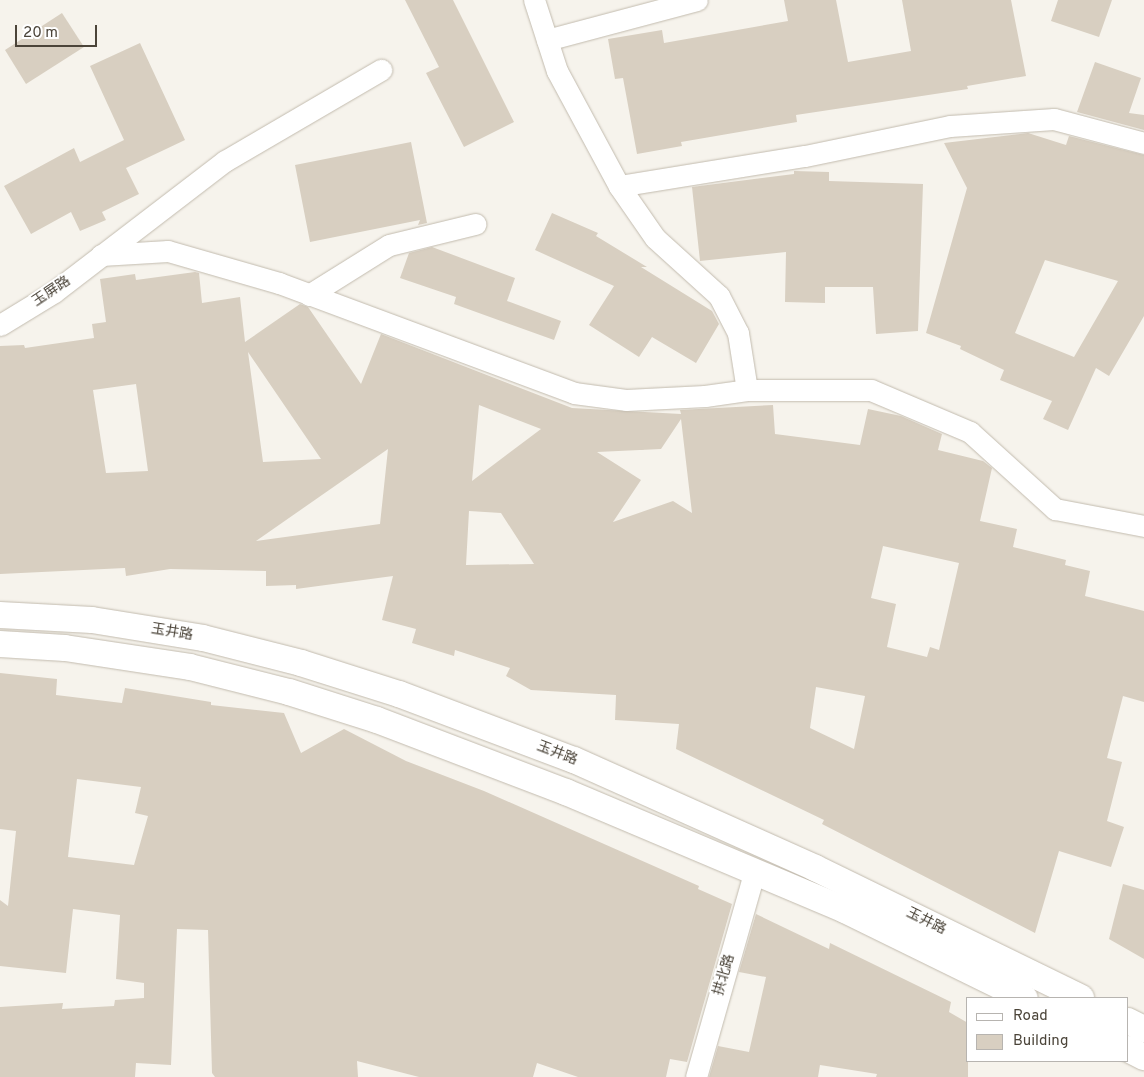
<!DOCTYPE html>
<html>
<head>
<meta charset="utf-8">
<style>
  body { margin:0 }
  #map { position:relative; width:1144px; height:1077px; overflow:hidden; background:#f6f3ec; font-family:Overpass,"Noto Sans SC",sans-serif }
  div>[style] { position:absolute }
  .building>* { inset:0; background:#d8cfc1 }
  .roads { filter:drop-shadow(0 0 1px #c2bbae) drop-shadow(0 0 1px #c2bbae) }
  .minor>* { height:21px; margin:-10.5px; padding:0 10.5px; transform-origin:10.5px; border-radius:10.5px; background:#fff }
  .tertiary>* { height:26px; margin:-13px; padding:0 13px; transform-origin:13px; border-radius:13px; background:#fff }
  span { translate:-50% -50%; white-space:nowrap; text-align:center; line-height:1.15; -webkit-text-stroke:4px #fff; paint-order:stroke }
  .street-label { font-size:14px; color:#4b4439 }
  .legend { position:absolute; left:966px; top:997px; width:162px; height:65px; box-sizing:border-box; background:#fff; border:1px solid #b7b4b0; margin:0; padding:6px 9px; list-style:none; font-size:15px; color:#4b4439 }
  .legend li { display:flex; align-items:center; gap:10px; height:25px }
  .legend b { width:25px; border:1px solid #b7b4b0 }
  .scale { position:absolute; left:15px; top:25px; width:82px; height:22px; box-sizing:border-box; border:2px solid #4b4439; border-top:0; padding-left:6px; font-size:15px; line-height:18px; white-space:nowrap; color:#4b4439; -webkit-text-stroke:4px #fff; paint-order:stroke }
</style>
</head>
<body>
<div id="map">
  <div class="building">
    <i style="clip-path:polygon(405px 0,453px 0,514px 122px,464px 147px,426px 73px,439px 67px)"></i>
    <i style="clip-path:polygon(784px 0,836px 0,848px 62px,911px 51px,902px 0,1011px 0,1026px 76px,967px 86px,968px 89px,796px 115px,797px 122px,681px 142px,682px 146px,637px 154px,623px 78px,615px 79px,608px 39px,662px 30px,664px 43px,788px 21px)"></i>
    <i style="clip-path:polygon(1058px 0,1112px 0,1099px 37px,1051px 21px)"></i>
    <i style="clip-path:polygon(62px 13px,84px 47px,26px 84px,5px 50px)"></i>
    <i style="clip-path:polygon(140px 43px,185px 140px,126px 168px,139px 194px,102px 212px,106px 220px,80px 231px,71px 212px,31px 234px,4px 186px,74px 148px,80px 162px,124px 140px,90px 66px)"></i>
    <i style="clip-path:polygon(1095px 62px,1141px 78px,1129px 113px,1144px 115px,1144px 130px,1077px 112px)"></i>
    <i style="clip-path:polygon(evenodd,1028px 133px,1066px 145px,1069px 136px,1144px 155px,1144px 316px,1109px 376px,1096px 368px,1068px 430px,1043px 419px,1052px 401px,1000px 380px,1004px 370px,960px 349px,961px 346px,926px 333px,967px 188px,944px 143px,1028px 133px,1045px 260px,1118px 281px,1074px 357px,1015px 333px,1045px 260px)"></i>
    <i style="clip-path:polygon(411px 142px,427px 223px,418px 225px,420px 220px,310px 242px,295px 165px)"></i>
    <i style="clip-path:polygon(794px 171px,829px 172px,829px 181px,923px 184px,918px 331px,876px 334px,873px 287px,825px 287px,825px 303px,785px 302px,786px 252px,700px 261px,692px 187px,794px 174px)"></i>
    <i style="clip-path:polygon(552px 213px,598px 233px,596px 236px,647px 267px,641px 267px,712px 311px,719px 324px,696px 363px,652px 337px,639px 357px,589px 325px,614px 286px,535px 250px)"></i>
    <i style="clip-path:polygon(432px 247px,515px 278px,507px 301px,561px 321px,554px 340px,454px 304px,456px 297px,400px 278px,409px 253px)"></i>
    <i style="clip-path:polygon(evenodd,195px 272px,199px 273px,202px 303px,240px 297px,245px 342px,300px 304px,308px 307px,361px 384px,381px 334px,572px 408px,681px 414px,680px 410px,773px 405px,775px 434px,860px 445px,868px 409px,901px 416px,942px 434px,938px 450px,983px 461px,992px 468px,980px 521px,1017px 529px,1013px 547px,1066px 560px,1065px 565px,1090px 571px,1085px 596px,1144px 611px,1144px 702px,1123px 696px,1107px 758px,1122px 762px,1107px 821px,1124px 827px,1111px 867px,1059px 851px,1035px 933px,822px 824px,824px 820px,676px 749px,679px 724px,615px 720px,616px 695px,531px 690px,506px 676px,510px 668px,455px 650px,454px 656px,412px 643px,416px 629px,382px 620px,393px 576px,296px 589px,296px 585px,266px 586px,266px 571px,170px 569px,126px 576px,125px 568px,0 574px,0 346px,24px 345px,25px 348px,94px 338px,92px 324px,106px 322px,100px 279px,135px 274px,136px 280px,195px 272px,248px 352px,321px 459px,263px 462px,248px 352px,195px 272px,136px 384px,148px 471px,106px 473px,93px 390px,136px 384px,195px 272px,479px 405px,541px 429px,472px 481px,479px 405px,195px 272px,681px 419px,692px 513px,673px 501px,613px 522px,641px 480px,597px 452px,661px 449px,681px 419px,195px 272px,388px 449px,380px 524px,256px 541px,388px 449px,195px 272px,469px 511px,501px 513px,534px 564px,466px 565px,469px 511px,195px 272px,883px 546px,959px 563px,939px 650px,930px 647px,927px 657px,887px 647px,896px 604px,871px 598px,883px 546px,195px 272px,816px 687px,865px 696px,854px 749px,810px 728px,816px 687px)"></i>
    <i style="clip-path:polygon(evenodd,0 673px,57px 679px,56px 695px,122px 703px,125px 688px,211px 702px,211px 705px,284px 713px,301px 753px,344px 729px,406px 761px,484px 791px,699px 886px,698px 889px,732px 904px,687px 1062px,670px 1059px,666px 1077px,578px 1077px,537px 1063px,533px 1077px,419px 1077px,357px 1061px,358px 1077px,215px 1077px,212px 1073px,208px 930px,177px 929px,171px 1065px,136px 1063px,135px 1077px,0 1077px,0 1007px,63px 1003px,62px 1009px,114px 1006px,115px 1000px,144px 998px,144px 983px,116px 979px,120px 915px,73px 909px,66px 973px,0 966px,0 900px,8px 906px,16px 831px,0 829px,0 673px,77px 779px,141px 787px,135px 813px,148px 816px,134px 865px,68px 857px,77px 779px)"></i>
    <i style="clip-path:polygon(1123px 884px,1144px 890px,1144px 959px,1109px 939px)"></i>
    <i style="clip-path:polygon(756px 914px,829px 949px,830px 943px,951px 1002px,949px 1012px,968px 1023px,968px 1077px,876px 1077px,877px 1074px,820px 1065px,818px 1077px,709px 1077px,718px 1046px,749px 1052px,766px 977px,739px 972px)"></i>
  </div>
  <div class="roads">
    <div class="minor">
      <i style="left:547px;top:40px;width:155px;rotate:-14.9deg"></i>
      <i style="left:619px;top:186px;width:188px;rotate:-9.2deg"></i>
      <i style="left:805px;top:156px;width:148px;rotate:-11.7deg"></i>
      <i style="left:950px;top:126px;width:104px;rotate:-3.9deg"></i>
      <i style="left:1054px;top:119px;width:93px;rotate:14.9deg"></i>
      <i style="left:101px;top:255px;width:67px;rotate:-3.4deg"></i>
      <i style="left:168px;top:251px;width:116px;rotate:16.1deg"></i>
      <i style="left:279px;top:283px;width:315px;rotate:20.4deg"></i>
      <i style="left:574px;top:393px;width:52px;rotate:7.7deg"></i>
      <i style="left:626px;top:400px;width:79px;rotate:-2.9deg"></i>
      <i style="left:705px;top:396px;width:42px;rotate:-8.1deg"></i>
      <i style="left:747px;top:390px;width:58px;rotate:-99deg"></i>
      <i style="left:738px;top:333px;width:42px;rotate:-117.2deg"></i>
      <i style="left:719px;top:296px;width:86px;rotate:-137.8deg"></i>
      <i style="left:655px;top:238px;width:63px;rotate:-124.7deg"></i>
      <i style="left:619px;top:186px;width:131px;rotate:-118.3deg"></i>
      <i style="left:557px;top:71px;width:75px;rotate:-107.9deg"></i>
      <i style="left:309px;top:295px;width:94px;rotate:-32deg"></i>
      <i style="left:389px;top:245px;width:89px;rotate:-13.7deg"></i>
      <i style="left:0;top:325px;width:63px;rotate:-31.4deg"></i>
      <i style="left:54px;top:292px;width:215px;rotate:-37.5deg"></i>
      <i style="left:225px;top:161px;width:181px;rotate:-30.3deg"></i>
      <i style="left:747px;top:390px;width:124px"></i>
      <i style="left:871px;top:390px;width:108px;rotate:23deg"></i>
      <i style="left:970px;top:432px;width:115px;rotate:42.2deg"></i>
      <i style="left:1055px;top:509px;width:91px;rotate:10.8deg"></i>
      <i style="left:696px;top:1077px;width:211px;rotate:-74.1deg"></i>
    </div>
    <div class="tertiary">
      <i style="left:0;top:615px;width:92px;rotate:3.1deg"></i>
      <i style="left:92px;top:620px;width:112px;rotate:9.2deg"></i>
      <i style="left:203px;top:638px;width:101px;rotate:14.3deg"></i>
      <i style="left:301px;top:663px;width:103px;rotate:17.6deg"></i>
      <i style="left:399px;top:694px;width:187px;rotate:20.7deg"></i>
      <i style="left:574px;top:760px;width:264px;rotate:24.1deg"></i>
      <i style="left:815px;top:868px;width:296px;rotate:26deg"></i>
      <i style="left:0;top:644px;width:65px;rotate:3.5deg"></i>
      <i style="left:65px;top:648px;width:126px;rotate:8.6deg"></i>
      <i style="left:190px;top:667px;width:102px;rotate:14.2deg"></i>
      <i style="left:289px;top:692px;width:92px;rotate:17.7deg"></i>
      <i style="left:377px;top:720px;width:202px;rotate:20.9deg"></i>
      <i style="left:566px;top:792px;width:303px;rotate:22.9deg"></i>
      <i style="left:845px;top:910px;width:200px;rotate:26.1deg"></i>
      <i style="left:1128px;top:1021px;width:18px;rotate:27deg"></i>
      <i style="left:1128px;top:1049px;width:18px;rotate:27deg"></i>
    </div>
  </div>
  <div class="street-label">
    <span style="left:52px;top:292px;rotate:-34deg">玉屏路</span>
    <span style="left:172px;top:633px;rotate:9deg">玉井路</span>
    <span style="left:557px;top:754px;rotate:21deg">玉井路</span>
    <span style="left:926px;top:922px;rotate:26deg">玉井路</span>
    <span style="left:725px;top:975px;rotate:-74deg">拱北路</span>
  </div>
  <ul class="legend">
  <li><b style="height:6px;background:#fff"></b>Road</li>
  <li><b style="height:14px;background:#d8cfc1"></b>Building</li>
  </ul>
  <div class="scale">20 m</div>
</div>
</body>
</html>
